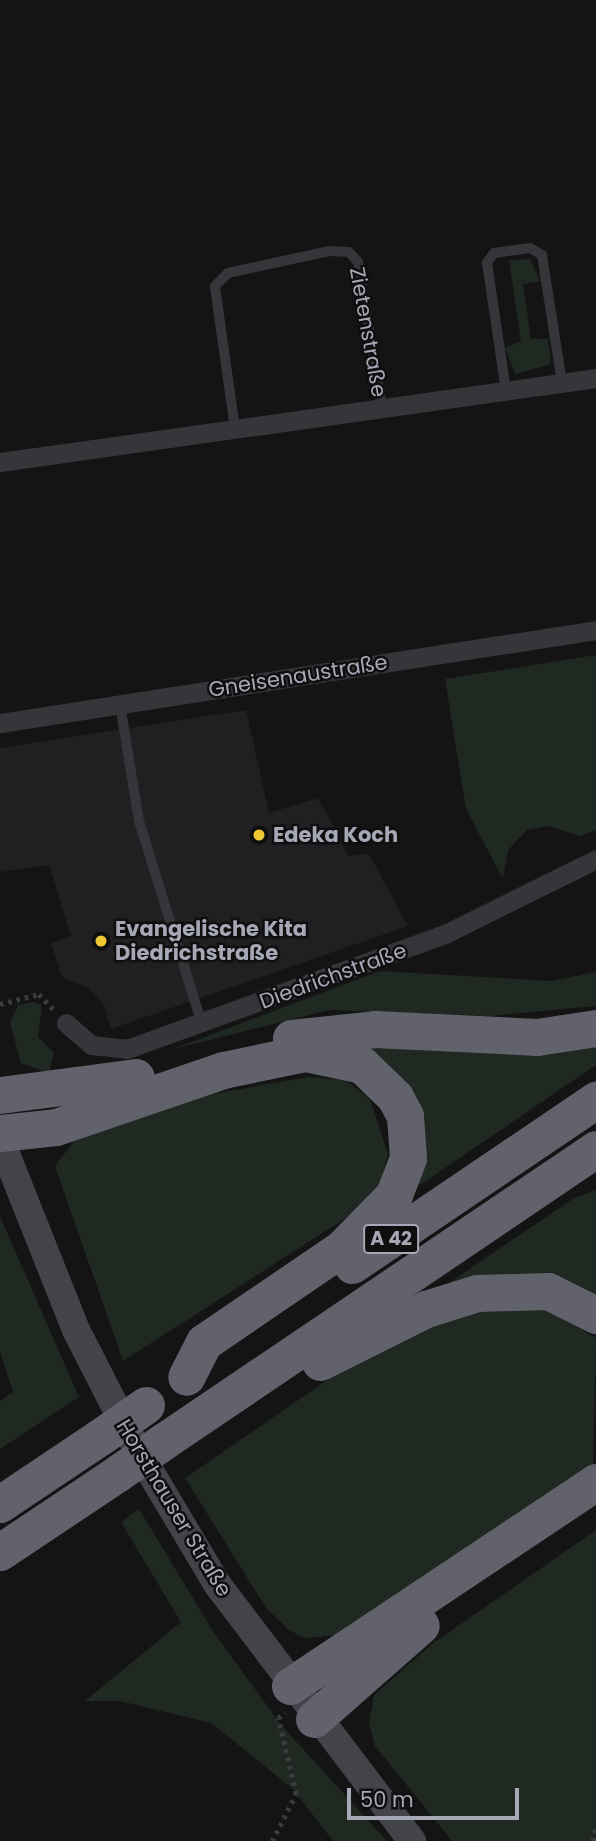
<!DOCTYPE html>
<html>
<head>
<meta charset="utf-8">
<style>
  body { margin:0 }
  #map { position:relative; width:596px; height:1841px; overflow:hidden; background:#141415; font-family:Poppins,sans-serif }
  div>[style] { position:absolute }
  .built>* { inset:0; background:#202022 }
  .green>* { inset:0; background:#202822 }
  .path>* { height:4.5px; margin-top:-2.25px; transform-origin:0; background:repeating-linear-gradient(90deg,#3b3c41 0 3.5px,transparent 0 8.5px) }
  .lane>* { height:10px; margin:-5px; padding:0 5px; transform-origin:5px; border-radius:5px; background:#35353a }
  .street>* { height:19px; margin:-9.5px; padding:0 9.5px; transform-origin:9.5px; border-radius:9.5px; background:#35353a }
  .secondary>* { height:28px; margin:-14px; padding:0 14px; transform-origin:14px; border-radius:14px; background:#43444a }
  .highway>* { height:37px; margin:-18.5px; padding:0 18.5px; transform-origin:18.5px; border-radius:18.5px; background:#61626b }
  .highway-bridge>* { height:37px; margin:-18.5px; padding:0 18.5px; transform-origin:18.5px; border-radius:18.5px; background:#61626b }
  .dots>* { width:19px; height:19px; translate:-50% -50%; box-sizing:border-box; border:4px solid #0f0f10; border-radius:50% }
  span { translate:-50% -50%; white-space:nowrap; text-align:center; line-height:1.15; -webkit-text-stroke:5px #0f0f10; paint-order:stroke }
  .shield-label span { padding:2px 5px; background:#0f0f10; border:2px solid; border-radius:5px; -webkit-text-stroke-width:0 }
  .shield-label { font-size:19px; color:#a6a8b5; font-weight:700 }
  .street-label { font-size:21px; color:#a6a8b5 }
  .poi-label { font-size:21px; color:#a6a8b5; font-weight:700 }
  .left { translate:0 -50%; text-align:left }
  .scale { position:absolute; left:347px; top:1788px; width:172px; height:32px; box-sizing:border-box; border:4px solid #a6a8b5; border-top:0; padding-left:9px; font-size:21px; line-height:24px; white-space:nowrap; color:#a6a8b5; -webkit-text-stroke:5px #0f0f10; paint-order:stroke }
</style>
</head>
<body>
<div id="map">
  <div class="built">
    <i style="clip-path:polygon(246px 710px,269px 813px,318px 798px,349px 856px,369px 854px,408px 926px,111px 1029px,104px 1005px,88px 988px,62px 977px,51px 943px,71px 936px,49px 865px,0 872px,0 748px)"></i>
  </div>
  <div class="green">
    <i style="clip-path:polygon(530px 259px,540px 281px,523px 284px,531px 339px,548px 339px,551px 364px,515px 374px,505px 348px,521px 341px,509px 260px)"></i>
    <i style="clip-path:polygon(596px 655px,596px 830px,580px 836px,548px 826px,527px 830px,508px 850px,503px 879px,466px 809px,445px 679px)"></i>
    <i style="clip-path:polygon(380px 971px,551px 981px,596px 972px,596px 1006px,490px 1016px,329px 1010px,173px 1049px)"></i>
    <i style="clip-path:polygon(33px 1002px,42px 1005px,38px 1037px,54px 1053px,49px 1073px,21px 1063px,10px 1023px,18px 1005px)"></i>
    <i style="clip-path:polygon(596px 1039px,596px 1065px,420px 1185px,413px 1182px,416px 1173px,350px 1040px)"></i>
    <i style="clip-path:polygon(307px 1077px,345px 1080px,370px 1099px,388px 1154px,377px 1198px,123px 1361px,55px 1166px,79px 1135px,207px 1095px)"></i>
    <i style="clip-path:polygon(596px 1190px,596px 1305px,440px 1289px,574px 1198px)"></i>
    <i style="clip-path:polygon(0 1216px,79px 1397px,0 1449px,0 1401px,13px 1392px,0 1352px)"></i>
    <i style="clip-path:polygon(542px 1307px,596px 1338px,593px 1466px,340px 1635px,304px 1638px,289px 1630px,266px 1608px,185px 1478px,355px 1361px,467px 1311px)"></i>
    <i style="clip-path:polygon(139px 1509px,213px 1631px,281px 1725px,387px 1841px,333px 1841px,293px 1789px,211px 1723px,120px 1701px,85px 1701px,181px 1622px,121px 1522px)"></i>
    <i style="clip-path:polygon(596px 1530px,596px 1841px,452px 1841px,375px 1746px,369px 1723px,374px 1695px,432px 1644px)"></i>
  </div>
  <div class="path">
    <i style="left:0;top:1004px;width:40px;rotate:-14.4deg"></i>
    <i style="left:39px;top:994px;width:22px;rotate:47deg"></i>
    <i style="left:272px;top:1841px;width:53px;rotate:-62.9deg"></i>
    <i style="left:296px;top:1794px;width:78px;rotate:-103.3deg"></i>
    <i style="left:278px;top:1718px;width:9px;rotate:-36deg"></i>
    <i style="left:593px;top:1841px;width:15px;rotate:-79deg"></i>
  </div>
  <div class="lane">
    <i style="left:506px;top:391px;width:129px;rotate:-98.4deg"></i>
    <i style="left:487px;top:263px;width:12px;rotate:-55deg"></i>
    <i style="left:494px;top:253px;width:36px;rotate:-8deg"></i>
    <i style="left:530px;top:248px;width:14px;rotate:30deg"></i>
    <i style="left:542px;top:255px;width:130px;rotate:81.1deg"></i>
    <i style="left:235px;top:429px;width:144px;rotate:-98deg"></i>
    <i style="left:215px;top:286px;width:18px;rotate:-45deg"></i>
    <i style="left:228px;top:273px;width:103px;rotate:-12.3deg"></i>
    <i style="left:329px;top:251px;width:20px;rotate:3deg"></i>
    <i style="left:349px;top:252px;width:13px;rotate:48deg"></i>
    <i style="left:358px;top:262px;width:148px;rotate:80.7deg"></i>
    <i style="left:120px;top:704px;width:119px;rotate:80.8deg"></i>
    <i style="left:139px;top:821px;width:214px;rotate:72.8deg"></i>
  </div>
  <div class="street">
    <i style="left:0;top:462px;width:602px;rotate:-8.02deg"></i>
    <i style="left:0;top:723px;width:603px;rotate:-8.87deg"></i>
    <i style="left:66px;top:1023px;width:33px;rotate:41deg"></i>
    <i style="left:91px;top:1045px;width:36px;rotate:6deg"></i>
    <i style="left:127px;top:1049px;width:340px;rotate:-19.9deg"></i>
    <i style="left:447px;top:933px;width:166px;rotate:-26.4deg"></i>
  </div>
  <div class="secondary">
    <i style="left:0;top:1139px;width:206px;rotate:68.3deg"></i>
    <i style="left:76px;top:1330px;width:138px;rotate:62.9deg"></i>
    <i style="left:139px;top:1453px;width:152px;rotate:59.2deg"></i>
    <i style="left:217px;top:1584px;width:323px;rotate:52.8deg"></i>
  </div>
  <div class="highway">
    <i style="left:291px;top:1038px;width:84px;rotate:-6.1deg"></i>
    <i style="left:375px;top:1029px;width:162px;rotate:2.8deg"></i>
    <i style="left:537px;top:1037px;width:60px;rotate:-8.7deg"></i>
    <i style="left:0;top:1095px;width:137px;rotate:-7.5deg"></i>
    <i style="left:0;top:1133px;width:56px;rotate:-6.1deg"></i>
    <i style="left:56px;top:1127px;width:176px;rotate:-18.8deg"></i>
    <i style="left:223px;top:1070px;width:84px;rotate:-11.7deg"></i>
    <i style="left:305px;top:1053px;width:58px;rotate:11.9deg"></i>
    <i style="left:362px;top:1065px;width:46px;rotate:44.1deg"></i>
    <i style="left:395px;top:1097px;width:21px;rotate:62deg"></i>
    <i style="left:405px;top:1116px;width:42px;rotate:85.9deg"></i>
    <i style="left:408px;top:1158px;width:40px;rotate:111deg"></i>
    <i style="left:394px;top:1195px;width:74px;rotate:134.5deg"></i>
    <i style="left:342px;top:1248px;width:167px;rotate:145.7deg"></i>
    <i style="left:204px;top:1342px;width:39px;rotate:117deg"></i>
    <i style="left:352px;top:1265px;width:295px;rotate:-34.1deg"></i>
    <i style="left:320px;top:1362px;width:119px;rotate:-26.6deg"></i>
    <i style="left:426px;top:1309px;width:53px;rotate:-17.4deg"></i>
    <i style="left:477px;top:1293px;width:71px;rotate:-1.6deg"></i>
    <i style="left:548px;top:1291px;width:54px;rotate:26.6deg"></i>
    <i style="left:164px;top:1441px;width:521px;rotate:-34.06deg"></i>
    <i style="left:0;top:1504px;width:120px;rotate:-33.8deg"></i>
    <i style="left:0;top:1552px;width:142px;rotate:-33.8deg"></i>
    <i style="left:290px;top:1686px;width:368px;rotate:-33.7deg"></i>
    <i style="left:314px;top:1719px;width:142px;rotate:-41.3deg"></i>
  </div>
  <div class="highway-bridge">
    <i style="left:100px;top:1437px;width:56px;rotate:-34.8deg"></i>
    <i style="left:118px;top:1473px;width:56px;rotate:-34.8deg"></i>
  </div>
  <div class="dots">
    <i style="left:259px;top:835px;background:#edc734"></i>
    <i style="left:101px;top:941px;background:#edc734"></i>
  </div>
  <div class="shield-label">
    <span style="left:391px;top:1239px">A 42</span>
  </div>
  <div class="street-label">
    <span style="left:368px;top:332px;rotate:80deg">Zietenstraße</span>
    <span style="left:298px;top:676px;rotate:-9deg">Gneisenaustraße</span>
    <span style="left:333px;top:976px;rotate:-20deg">Diedrichstraße</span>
    <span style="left:174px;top:1508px;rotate:59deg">Horsthauser Straße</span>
  </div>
  <div class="poi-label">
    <span class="left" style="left:273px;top:835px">Edeka Koch</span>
    <span class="left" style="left:115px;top:941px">Evangelische Kita<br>Diedrichstraße</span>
  </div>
  <div class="scale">50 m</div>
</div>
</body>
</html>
